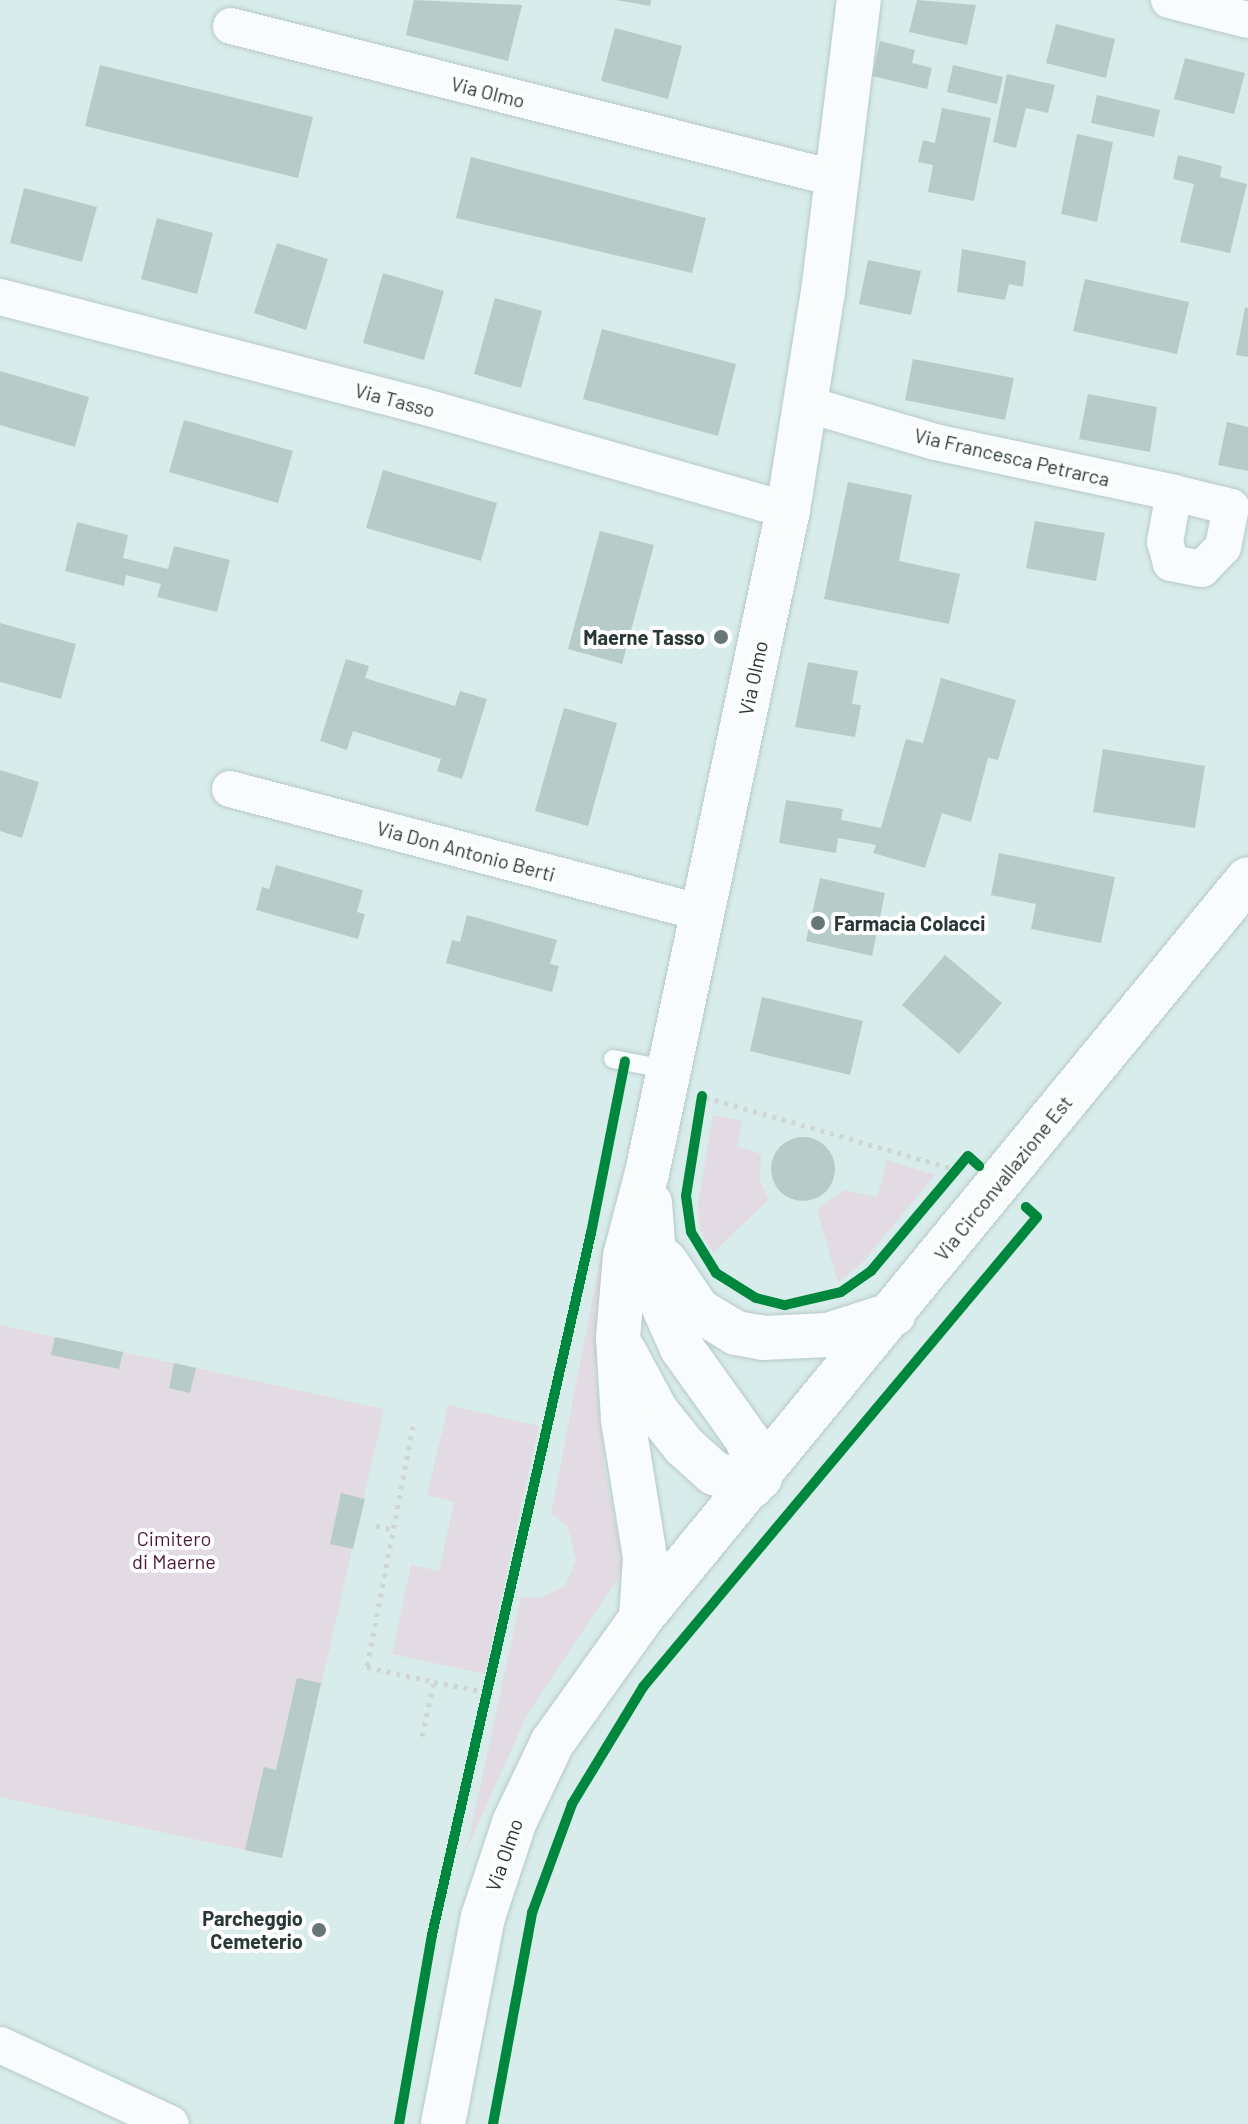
<!DOCTYPE html>
<html>
<head>
<meta charset="utf-8">
<style>
  body { margin:0 }
  #map { position:relative; width:1248px; height:2124px; overflow:hidden; background:#d8edeb; font-family:Barlow,sans-serif }
  div>[style] { position:absolute }
  .green>* { inset:0; background:#e2dbe3 }
  .building>* { inset:0; background:#b7cbc9 }
  .round { border-radius:50% }
  .path>* { height:5px; margin-top:-2.5px; transform-origin:0; background:repeating-linear-gradient(90deg,#d0d5d5 0 4px,transparent 0 10px) }
  .roads { filter:drop-shadow(0 0 2px #b8c9c8) drop-shadow(0 0 2px #b8c9c8) }
  .lane>* { height:18px; margin:-9px; padding:0 9px; transform-origin:9px; border-radius:9px; background:#f9fcfc }
  .street>* { height:36px; margin:-18px; padding:0 18px; transform-origin:18px; border-radius:18px; background:#f9fcfc }
  .secondary>* { height:44px; margin:-22px; padding:0 22px; transform-origin:22px; border-radius:22px; background:#f9fcfc }
  .cycleway>* { height:10px; margin:-5px; padding:0 5px; transform-origin:5px; border-radius:5px; background:#00873e }
  .dots>* { width:22px; height:22px; translate:-50% -50%; box-sizing:border-box; border:4px solid #fff; border-radius:50% }
  span { translate:-50% -50%; white-space:nowrap; text-align:center; line-height:1.15; -webkit-text-stroke:8px #fff; paint-order:stroke }
  .street-label { font-size:20px; color:#293837 }
  .poi-label { font-size:20px; color:#293837; font-weight:700 }
  .right { translate:-100% -50%; text-align:right }
  .left { translate:0 -50%; text-align:left }
  .park-label { font-size:20px; color:#4c1a39 }
</style>
</head>
<body>
<div id="map">
  <div class="green">
    <i style="clip-path:polygon(713px 1115px,743px 1121px,737px 1146px,761px 1154px,760px 1182px,769px 1199px,713px 1253px,700px 1230px,698px 1204px)"></i>
    <i style="clip-path:polygon(887px 1160px,935px 1175px,864px 1261px,838px 1283px,817px 1210px,844px 1190px,877px 1197px)"></i>
    <i style="clip-path:polygon(604px 1239px,596px 1371px,605px 1469px,624px 1569px,527px 1715px,466px 1851px,521px 1598px,542px 1597px,565px 1586px,576px 1560px,567px 1525px,551px 1514px)"></i>
    <i style="clip-path:polygon(0 1325px,384px 1409px,282px 1858px,0 1797px)"></i>
    <i style="clip-path:polygon(448px 1405px,539px 1426px,485px 1674px,392px 1654px,411px 1565px,439px 1571px,454px 1502px,427px 1495px)"></i>
  </div>
  <div class="building">
    <i style="clip-path:polygon(414px 0,522px 5px,508px 61px,406px 35px)"></i>
    <i style="clip-path:polygon(616px 0,651px 0,650px 6px)"></i>
    <i style="clip-path:polygon(917px 0,976px 5px,967px 45px,909px 32px)"></i>
    <i style="clip-path:polygon(1056px 24px,1115px 39px,1106px 78px,1046px 63px)"></i>
    <i style="clip-path:polygon(615px 28px,682px 46px,668px 99px,601px 81px)"></i>
    <i style="clip-path:polygon(880px 41px,915px 50px,912px 63px,932px 68px,927px 89px,872px 76px)"></i>
    <i style="clip-path:polygon(1185px 58px,1245px 73px,1234px 114px,1174px 99px)"></i>
    <i style="clip-path:polygon(100px 65px,313px 117px,298px 178px,85px 126px)"></i>
    <i style="clip-path:polygon(953px 65px,1003px 77px,997px 104px,947px 92px)"></i>
    <i style="clip-path:polygon(1007px 74px,1055px 85px,1048px 113px,1026px 108px,1016px 148px,993px 142px)"></i>
    <i style="clip-path:polygon(1097px 95px,1160px 110px,1154px 137px,1091px 123px)"></i>
    <i style="clip-path:polygon(942px 108px,991px 118px,974px 201px,928px 192px,933px 165px,918px 162px,923px 140px,935px 143px)"></i>
    <i style="clip-path:polygon(1077px 134px,1113px 142px,1097px 222px,1061px 214px)"></i>
    <i style="clip-path:polygon(1178px 155px,1222px 166px,1220px 177px,1247px 184px,1230px 253px,1180px 242px,1194px 184px,1173px 179px)"></i>
    <i style="clip-path:polygon(471px 157px,706px 218px,692px 273px,456px 218px)"></i>
    <i style="clip-path:polygon(24px 188px,97px 207px,82px 262px,10px 243px)"></i>
    <i style="clip-path:polygon(157px 218px,213px 233px,197px 294px,141px 279px)"></i>
    <i style="clip-path:polygon(277px 243px,328px 259px,306px 330px,254px 313px)"></i>
    <i style="clip-path:polygon(962px 249px,1026px 261px,1023px 287px,1009px 284px,1005px 300px,957px 292px)"></i>
    <i style="clip-path:polygon(868px 260px,921px 271px,911px 315px,859px 304px)"></i>
    <i style="clip-path:polygon(383px 273px,444px 291px,424px 360px,363px 343px)"></i>
    <i style="clip-path:polygon(1085px 279px,1189px 302px,1177px 354px,1073px 331px)"></i>
    <i style="clip-path:polygon(495px 298px,542px 311px,521px 388px,474px 374px)"></i>
    <i style="clip-path:polygon(1245px 307px,1248px 308px,1248px 357px,1236px 355px)"></i>
    <i style="clip-path:polygon(602px 329px,736px 364px,718px 436px,583px 399px)"></i>
    <i style="clip-path:polygon(913px 359px,1014px 378px,1005px 420px,905px 400px)"></i>
    <i style="clip-path:polygon(0 371px,89px 397px,75px 447px,0 425px)"></i>
    <i style="clip-path:polygon(1088px 394px,1157px 407px,1150px 452px,1079px 439px)"></i>
    <i style="clip-path:polygon(184px 420px,293px 451px,278px 503px,169px 472px)"></i>
    <i style="clip-path:polygon(1227px 422px,1248px 427px,1248px 471px,1218px 465px)"></i>
    <i style="clip-path:polygon(383px 470px,497px 503px,481px 561px,366px 528px)"></i>
    <i style="clip-path:polygon(848px 482px,912px 495px,899px 561px,960px 574px,949px 624px,824px 599px)"></i>
    <i style="clip-path:polygon(1035px 521px,1105px 533px,1096px 581px,1026px 568px)"></i>
    <i style="clip-path:polygon(77px 522px,128px 535px,123px 558px,168px 569px,174px 546px,230px 560px,217px 612px,157px 597px,161px 584px,126px 575px,124px 586px,65px 571px)"></i>
    <i style="clip-path:polygon(600px 531px,654px 545px,622px 664px,568px 649px)"></i>
    <i style="clip-path:polygon(0 623px,76px 644px,61px 699px,0 682px)"></i>
    <i style="clip-path:polygon(346px 659px,369px 666px,365px 678px,455px 706px,460px 691px,487px 699px,462px 779px,437px 771px,441px 759px,353px 731px,347px 750px,320px 741px)"></i>
    <i style="clip-path:polygon(808px 662px,858px 671px,852px 704px,861px 705px,855px 737px,795px 727px)"></i>
    <i style="clip-path:polygon(941px 678px,1016px 700px,998px 760px,988px 758px,971px 822px,942px 813px,925px 868px,873px 853px,876px 845px,838px 838px,836px 853px,779px 843px,786px 800px,843px 809px,841px 820px,881px 828px,906px 739px,923px 743px)"></i>
    <i style="clip-path:polygon(564px 708px,617px 723px,588px 826px,535px 811px)"></i>
    <i style="clip-path:polygon(1103px 749px,1205px 766px,1195px 828px,1093px 812px)"></i>
    <i style="clip-path:polygon(0 770px,39px 782px,22px 838px,0 831px)"></i>
    <i style="clip-path:polygon(999px 853px,1115px 877px,1101px 943px,1031px 929px,1036px 904px,991px 895px)"></i>
    <i style="clip-path:polygon(276px 865px,363px 890px,357px 912px,365px 914px,358px 939px,256px 910px,262px 887px,269px 889px)"></i>
    <i style="clip-path:polygon(820px 878px,885px 893px,872px 956px,806px 941px)"></i>
    <i style="clip-path:polygon(467px 915px,557px 940px,550px 964px,559px 966px,552px 992px,446px 963px,452px 940px,460px 942px)"></i>
    <i style="clip-path:polygon(945px 955px,1002px 1003px,959px 1054px,902px 1005px)"></i>
    <i style="clip-path:polygon(762px 997px,863px 1021px,850px 1075px,750px 1051px)"></i>
    <i class="round" style="left:771px;top:1137px;width:64px;height:64px"></i>
    <i style="clip-path:polygon(55px 1337px,123px 1352px,119px 1369px,51px 1355px)"></i>
    <i style="clip-path:polygon(174px 1363px,196px 1368px,190px 1393px,169px 1388px)"></i>
    <i style="clip-path:polygon(341px 1493px,365px 1499px,353px 1549px,330px 1544px)"></i>
    <i style="clip-path:polygon(297px 1678px,321px 1683px,282px 1858px,245px 1850px,264px 1767px,276px 1770px)"></i>
  </div>
  <div class="path">
    <i style="left:705px;top:1097px;width:259px;rotate:16.1deg"></i>
    <i style="left:413px;top:1426px;width:245px;rotate:100.8deg"></i>
    <i style="left:367px;top:1667px;width:69px;rotate:12.6deg"></i>
    <i style="left:376px;top:1526px;width:17px;rotate:13deg"></i>
    <i style="left:422px;top:1736px;width:55px;rotate:-77.5deg"></i>
    <i style="left:434px;top:1682px;width:53px;rotate:10.9deg"></i>
  </div>
  <div class="roads">
    <div class="lane">
      <i style="left:613px;top:1059px;width:57px;rotate:11.1deg"></i>
    </div>
    <div class="street">
      <i style="left:1169px;top:0;width:81px;rotate:14.2deg"></i>
      <i style="left:231px;top:26px;width:626px;rotate:14.15deg"></i>
      <i style="left:0;top:297px;width:436px;rotate:14.5deg"></i>
      <i style="left:422px;top:406px;width:380px;rotate:15.9deg"></i>
      <i style="left:806px;top:404px;width:134px;rotate:16.4deg"></i>
      <i style="left:935px;top:442px;width:244px;rotate:12deg"></i>
      <i style="left:1174px;top:493px;width:59px;rotate:13.8deg"></i>
      <i style="left:1231px;top:507px;width:41px;rotate:101.3deg"></i>
      <i style="left:1223px;top:547px;width:30px;rotate:134deg"></i>
      <i style="left:1202px;top:569px;width:32px;rotate:-169deg"></i>
      <i style="left:1171px;top:563px;width:22px;rotate:-106deg"></i>
      <i style="left:1165px;top:542px;width:50px;rotate:-79.6deg"></i>
      <i style="left:230px;top:789px;width:488px;rotate:14.7deg"></i>
      <i style="left:0;top:2045px;width:188px;rotate:24.8deg"></i>
    </div>
    <div class="secondary">
      <i style="left:650px;top:1203px;width:80px;rotate:85.7deg"></i>
      <i style="left:656px;top:1283px;width:26px;rotate:72deg"></i>
      <i style="left:664px;top:1308px;width:44px;rotate:65.8deg"></i>
      <i style="left:682px;top:1348px;width:112px;rotate:54.5deg"></i>
      <i style="left:747px;top:1439px;width:41px;rotate:71.6deg"></i>
      <i style="left:665px;top:1261px;width:59px;rotate:56deg"></i>
      <i style="left:698px;top:1310px;width:44px;rotate:31.2deg"></i>
      <i style="left:736px;top:1333px;width:27px;rotate:10deg"></i>
      <i style="left:763px;top:1338px;width:65px;rotate:-2.6deg"></i>
      <i style="left:828px;top:1335px;width:69px;rotate:-17.7deg"></i>
      <i style="left:624px;top:1351px;width:68px;rotate:61.9deg"></i>
      <i style="left:656px;top:1411px;width:45px;rotate:51.3deg"></i>
      <i style="left:684px;top:1446px;width:40px;rotate:42deg"></i>
      <i style="left:714px;top:1473px;width:40px;rotate:18.9deg"></i>
      <i style="left:641px;top:1618px;width:61px;rotate:-86.2deg"></i>
      <i style="left:645px;top:1557px;width:140px;rotate:-99.1deg"></i>
      <i style="left:623px;top:1419px;width:81px;rotate:-93.5deg"></i>
      <i style="left:618px;top:1338px;width:82px;rotate:-85.1deg"></i>
      <i style="left:625px;top:1256px;width:86px;rotate:-75.2deg"></i>
      <i style="left:647px;top:1173px;width:678px;rotate:-77.99deg"></i>
      <i style="left:788px;top:510px;width:221px;rotate:-80.9deg"></i>
      <i style="left:823px;top:292px;width:294px;rotate:-83deg"></i>
      <i style="left:443px;top:2124px;width:211px;rotate:-79.1deg"></i>
      <i style="left:483px;top:1917px;width:99px;rotate:-71.7deg"></i>
      <i style="left:514px;top:1823px;width:89px;rotate:-64.6deg"></i>
      <i style="left:552px;top:1743px;width:153px;rotate:-54.5deg"></i>
      <i style="left:641px;top:1618px;width:956px;rotate:-50.6deg"></i>
    </div>
  </div>
  <div class="cycleway">
    <i style="left:702px;top:1096px;width:101px;rotate:99.1deg"></i>
    <i style="left:686px;top:1196px;width:36px;rotate:82deg"></i>
    <i style="left:691px;top:1232px;width:48px;rotate:58.6deg"></i>
    <i style="left:716px;top:1273px;width:47px;rotate:32deg"></i>
    <i style="left:756px;top:1298px;width:30px;rotate:14deg"></i>
    <i style="left:785px;top:1305px;width:57px;rotate:-13.1deg"></i>
    <i style="left:841px;top:1292px;width:37px;rotate:-35deg"></i>
    <i style="left:871px;top:1271px;width:150px;rotate:-49.9deg"></i>
    <i style="left:968px;top:1156px;width:15px;rotate:42deg"></i>
    <i style="left:399px;top:2124px;width:192px;rotate:-80.1deg"></i>
    <i style="left:432px;top:1935px;width:720px;rotate:-77.24deg"></i>
    <i style="left:591px;top:1233px;width:175px;rotate:-78.8deg"></i>
    <i style="left:493px;top:2124px;width:215px;rotate:-79.5deg"></i>
    <i style="left:532px;top:1913px;width:116px;rotate:-69.8deg"></i>
    <i style="left:572px;top:1804px;width:137px;rotate:-58.7deg"></i>
    <i style="left:643px;top:1687px;width:613px;rotate:-50.03deg"></i>
    <i style="left:1037px;top:1217px;width:15px;rotate:-138deg"></i>
  </div>
  <div class="dots">
    <i style="left:721px;top:637px;background:#667776"></i>
    <i style="left:818px;top:923px;background:#667776"></i>
    <i style="left:319px;top:1930px;background:#667776"></i>
  </div>
  <div class="street-label">
    <span style="left:488px;top:92px;rotate:14deg">Via Olmo</span>
    <span style="left:395px;top:400px;rotate:15deg">Via Tasso</span>
    <span style="left:1012px;top:457px;rotate:13deg">Via Francesca Petrarca</span>
    <span style="left:753px;top:678px;rotate:-78deg">Via Olmo</span>
    <span style="left:466px;top:851px;rotate:15deg">Via Don Antonio Berti</span>
    <span style="left:1003px;top:1178px;rotate:-51deg">Via Circonvallazione Est</span>
    <span style="left:504px;top:1855px;rotate:-71deg">Via Olmo</span>
  </div>
  <div class="poi-label">
    <span class="right" style="left:705px;top:637px">Maerne Tasso</span>
    <span class="left" style="left:834px;top:923px">Farmacia Colacci</span>
    <span class="right" style="left:303px;top:1930px">Parcheggio<br>Cemeterio</span>
  </div>
  <div class="park-label">
    <span style="left:174px;top:1550px">Cimitero<br>di Maerne</span>
  </div>
</div>
</body>
</html>
